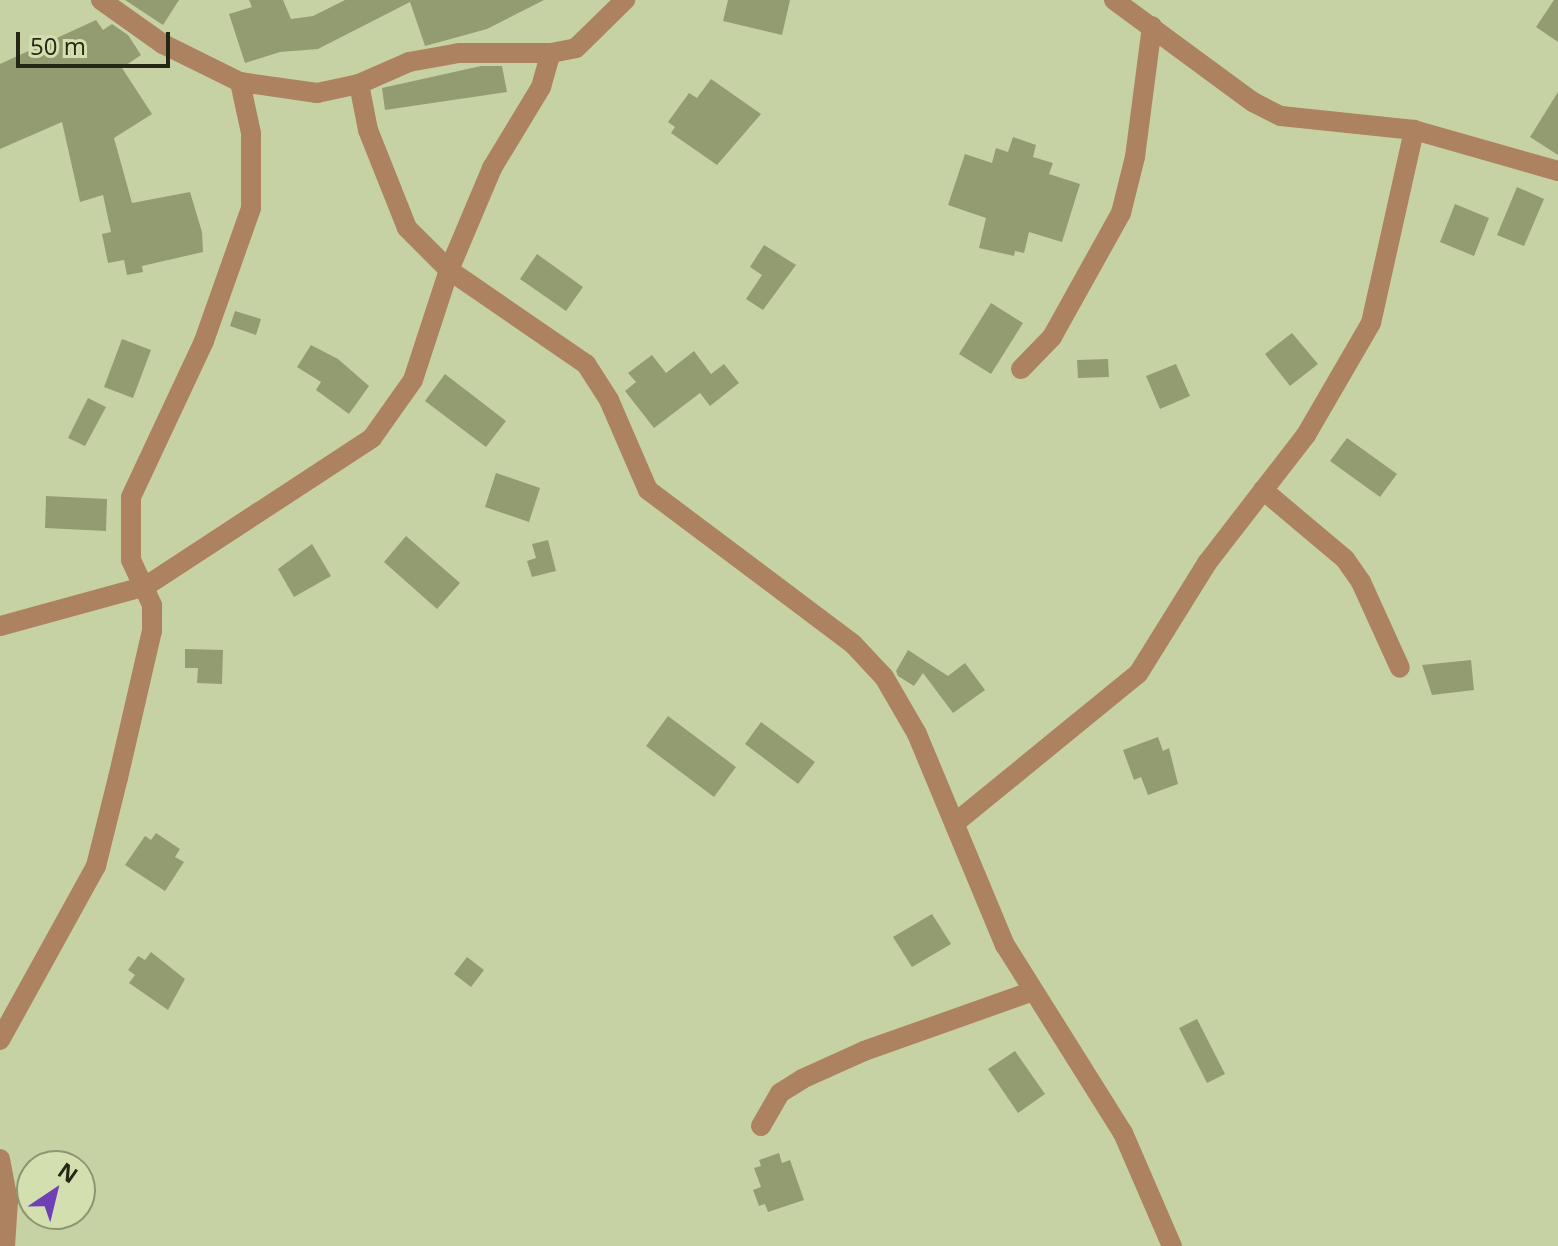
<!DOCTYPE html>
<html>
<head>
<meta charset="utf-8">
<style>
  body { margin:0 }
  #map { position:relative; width:1558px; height:1246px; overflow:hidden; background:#c7d2a4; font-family:"Open Sans",sans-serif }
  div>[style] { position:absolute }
  .building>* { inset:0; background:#929c70 }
  .minor>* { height:20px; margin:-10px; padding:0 10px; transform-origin:10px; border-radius:10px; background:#ac8261 }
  span { translate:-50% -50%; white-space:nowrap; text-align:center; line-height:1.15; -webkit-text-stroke:6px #d4dfb0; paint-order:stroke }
  .north { position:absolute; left:16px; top:1150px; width:80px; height:80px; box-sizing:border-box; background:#d4dfb0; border:2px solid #8e9572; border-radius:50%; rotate:35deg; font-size:22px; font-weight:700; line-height:32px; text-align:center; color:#242716 }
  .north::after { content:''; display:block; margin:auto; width:28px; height:36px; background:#6f3fb6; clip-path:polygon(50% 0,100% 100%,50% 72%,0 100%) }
  .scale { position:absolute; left:16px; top:32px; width:154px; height:36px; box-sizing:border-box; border:4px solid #242716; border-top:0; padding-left:10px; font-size:24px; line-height:28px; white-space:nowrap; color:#242716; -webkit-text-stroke:6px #d4dfb0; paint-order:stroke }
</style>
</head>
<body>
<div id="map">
  <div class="building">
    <i style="clip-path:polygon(125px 0,179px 0,163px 25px)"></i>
    <i style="clip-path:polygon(249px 0,283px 0,291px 19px,313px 16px,345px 0,544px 0,487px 29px,425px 46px,410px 2px,318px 49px,280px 52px,245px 63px,229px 14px,252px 7px)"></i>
    <i style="clip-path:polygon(728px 0,790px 0,782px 35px,723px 21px)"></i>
    <i style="clip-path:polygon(1554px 0,1558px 0,1558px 42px,1536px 27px)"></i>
    <i style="clip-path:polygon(96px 20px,103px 30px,112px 24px,128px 35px,141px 55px,122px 68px,152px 114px,114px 138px,132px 203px,190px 192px,202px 232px,203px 252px,142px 266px,143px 272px,127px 275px,124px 260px,108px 263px,102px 234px,111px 232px,103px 195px,80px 202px,62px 122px,0 149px,0 64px)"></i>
    <i style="clip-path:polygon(481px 66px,502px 66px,507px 92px,385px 110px,382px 88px)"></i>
    <i style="clip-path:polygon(711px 79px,761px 114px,717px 165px,671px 133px,675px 127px,668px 122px,689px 93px,697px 98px)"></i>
    <i style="clip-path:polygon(1558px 92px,1558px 155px,1530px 137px)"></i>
    <i style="clip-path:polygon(1013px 137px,1036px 145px,1033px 157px,1053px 163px,1049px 174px,1080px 184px,1062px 242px,1029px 232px,1024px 253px,1015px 251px,1014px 256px,979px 248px,986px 218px,948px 205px,965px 154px,992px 163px,996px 148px,1008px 152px)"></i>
    <i style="clip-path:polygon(1517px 187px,1544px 199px,1524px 246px,1497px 235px)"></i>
    <i style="clip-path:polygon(1455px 204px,1489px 218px,1474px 256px,1440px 242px)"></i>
    <i style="clip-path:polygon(764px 245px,796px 265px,763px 310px,746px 299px,762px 275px,750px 267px)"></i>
    <i style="clip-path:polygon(537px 254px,583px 287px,566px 311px,520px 279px)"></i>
    <i style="clip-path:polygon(991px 303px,1023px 323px,991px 374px,959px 354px)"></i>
    <i style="clip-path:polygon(235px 311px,261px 319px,256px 335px,230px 326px)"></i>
    <i style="clip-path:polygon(1292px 333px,1318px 364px,1290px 386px,1265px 354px)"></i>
    <i style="clip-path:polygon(122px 339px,151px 350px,133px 398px,104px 387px)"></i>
    <i style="clip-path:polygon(311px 345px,338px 359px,369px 386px,349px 414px,316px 390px,321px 382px,297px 367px)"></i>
    <i style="clip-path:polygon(694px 351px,711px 374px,724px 364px,739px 383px,710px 406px,700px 393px,654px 428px,625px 391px,636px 382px,628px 373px,652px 355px,666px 373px)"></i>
    <i style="clip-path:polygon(1108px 359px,1109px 377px,1078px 378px,1077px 360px)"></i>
    <i style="clip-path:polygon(1176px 364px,1190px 396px,1160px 409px,1146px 376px)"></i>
    <i style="clip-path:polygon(445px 374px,506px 421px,486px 447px,425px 401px)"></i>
    <i style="clip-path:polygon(88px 398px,106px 407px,85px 446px,68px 438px)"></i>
    <i style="clip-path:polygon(1347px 438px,1397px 474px,1380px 497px,1330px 461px)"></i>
    <i style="clip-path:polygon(496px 473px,540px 488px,529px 522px,485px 507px)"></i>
    <i style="clip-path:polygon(46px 496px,107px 499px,106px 531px,45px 528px)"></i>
    <i style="clip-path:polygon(406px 536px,460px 583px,437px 609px,384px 562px)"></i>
    <i style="clip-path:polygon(548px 540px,556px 571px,532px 577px,527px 561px,536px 558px,532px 544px)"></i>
    <i style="clip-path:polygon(312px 544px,331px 576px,294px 597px,278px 569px)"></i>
    <i style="clip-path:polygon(185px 649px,223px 650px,222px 684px,197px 683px,198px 668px,185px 668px)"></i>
    <i style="clip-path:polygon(908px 650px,948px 676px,965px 663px,985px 690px,953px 713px,923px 673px,914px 686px,898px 676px,896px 671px)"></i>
    <i style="clip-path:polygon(1471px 660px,1474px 690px,1432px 695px,1422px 665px)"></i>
    <i style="clip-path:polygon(668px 716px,736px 767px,714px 797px,646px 746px)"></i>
    <i style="clip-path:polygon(761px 722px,815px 762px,798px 784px,745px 744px)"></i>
    <i style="clip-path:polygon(1158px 737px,1163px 751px,1169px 748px,1178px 784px,1148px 795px,1141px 777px,1134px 780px,1123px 750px)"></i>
    <i style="clip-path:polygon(156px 833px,180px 849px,175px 857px,184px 862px,165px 891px,125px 865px,145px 836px,151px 840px)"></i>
    <i style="clip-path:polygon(932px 914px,951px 944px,912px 967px,893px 937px)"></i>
    <i style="clip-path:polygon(151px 952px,185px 979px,168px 1010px,129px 983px,135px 975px,128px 970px,138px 956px,145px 960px)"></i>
    <i style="clip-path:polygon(467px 957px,484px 970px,471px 987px,454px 974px)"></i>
    <i style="clip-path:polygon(1197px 1019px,1225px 1074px,1207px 1083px,1179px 1028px)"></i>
    <i style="clip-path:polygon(1015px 1051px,1045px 1094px,1018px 1113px,988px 1069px)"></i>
    <i style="clip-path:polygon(779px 1153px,782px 1163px,790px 1160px,804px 1200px,768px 1212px,765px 1204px,759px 1206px,753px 1190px,761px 1187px,754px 1168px,761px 1166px,759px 1160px)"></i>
  </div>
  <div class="minor">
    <i style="left:101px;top:0;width:76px;rotate:35.4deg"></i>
    <i style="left:163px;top:44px;width:86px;rotate:26.3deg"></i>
    <i style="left:240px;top:82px;width:78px;rotate:8.1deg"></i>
    <i style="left:317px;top:93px;width:43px;rotate:-12.1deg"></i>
    <i style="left:359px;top:84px;width:55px;rotate:-23.7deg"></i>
    <i style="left:409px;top:62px;width:51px;rotate:-10.2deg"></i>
    <i style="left:459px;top:53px;width:92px"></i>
    <i style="left:551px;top:53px;width:25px;rotate:-11deg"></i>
    <i style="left:576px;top:48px;width:69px;rotate:-44.4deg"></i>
    <i style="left:1114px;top:0;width:172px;rotate:36.3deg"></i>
    <i style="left:1253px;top:102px;width:31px;rotate:27deg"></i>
    <i style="left:1281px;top:116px;width:134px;rotate:6deg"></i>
    <i style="left:1414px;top:130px;width:150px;rotate:15.9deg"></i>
    <i style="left:359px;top:84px;width:47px;rotate:78.9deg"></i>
    <i style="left:368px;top:130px;width:105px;rotate:68.3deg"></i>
    <i style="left:407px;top:228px;width:59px;rotate:45deg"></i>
    <i style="left:449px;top:270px;width:166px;rotate:34.5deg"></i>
    <i style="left:586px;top:364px;width:43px;rotate:57.4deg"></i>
    <i style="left:609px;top:400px;width:98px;rotate:66.6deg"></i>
    <i style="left:648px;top:490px;width:256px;rotate:36.9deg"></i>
    <i style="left:853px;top:644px;width:45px;rotate:46.8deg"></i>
    <i style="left:884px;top:677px;width:66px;rotate:59.9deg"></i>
    <i style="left:917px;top:734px;width:229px;rotate:67.4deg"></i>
    <i style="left:1005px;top:945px;width:222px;rotate:57.9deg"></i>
    <i style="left:1123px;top:1133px;width:123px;rotate:66.6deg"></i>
    <i style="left:1021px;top:369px;width:45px;rotate:-45.9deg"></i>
    <i style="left:1052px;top:337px;width:142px;rotate:-60.9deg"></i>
    <i style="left:1121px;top:213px;width:58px;rotate:-76deg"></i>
    <i style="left:1135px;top:157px;width:132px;rotate:-82.6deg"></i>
    <i style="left:1263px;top:490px;width:107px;rotate:40.1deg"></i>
    <i style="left:1345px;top:559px;width:28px;rotate:55deg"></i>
    <i style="left:1361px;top:582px;width:94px;rotate:65.6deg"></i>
    <i style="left:0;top:626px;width:151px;rotate:-15.3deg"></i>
    <i style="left:146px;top:586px;width:270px;rotate:-33.2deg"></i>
    <i style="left:372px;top:438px;width:71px;rotate:-54.7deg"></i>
    <i style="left:413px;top:380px;width:116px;rotate:-71.9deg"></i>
    <i style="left:449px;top:270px;width:111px;rotate:-67.1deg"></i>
    <i style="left:492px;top:168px;width:95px;rotate:-58.8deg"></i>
    <i style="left:541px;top:87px;width:35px;rotate:-74deg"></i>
    <i style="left:955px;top:823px;width:236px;rotate:-39.2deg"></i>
    <i style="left:1138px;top:674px;width:131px;rotate:-58.1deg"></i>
    <i style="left:1207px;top:563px;width:162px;rotate:-52.3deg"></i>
    <i style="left:1306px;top:435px;width:129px;rotate:-59.9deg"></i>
    <i style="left:1371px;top:323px;width:198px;rotate:-77.4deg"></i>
    <i style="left:0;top:1040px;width:199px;rotate:-61.1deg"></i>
    <i style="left:96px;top:866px;width:91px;rotate:-76deg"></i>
    <i style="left:118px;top:778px;width:151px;rotate:-77deg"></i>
    <i style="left:152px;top:631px;width:26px;rotate:-90deg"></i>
    <i style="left:152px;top:605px;width:50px;rotate:-115deg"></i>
    <i style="left:131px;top:560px;width:63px;rotate:-90deg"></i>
    <i style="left:131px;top:497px;width:172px;rotate:-64.9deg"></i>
    <i style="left:204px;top:341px;width:141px;rotate:-70.5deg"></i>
    <i style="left:251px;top:208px;width:75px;rotate:-90deg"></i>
    <i style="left:251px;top:133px;width:52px;rotate:-102.2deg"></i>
    <i style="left:761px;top:1126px;width:38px;rotate:-60deg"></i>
    <i style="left:780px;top:1093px;width:26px;rotate:-32deg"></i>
    <i style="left:802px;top:1079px;width:68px;rotate:-24.3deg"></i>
    <i style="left:864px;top:1051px;width:177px;rotate:-19.5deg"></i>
    <i style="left:0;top:1159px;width:43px;rotate:79.2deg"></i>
    <i style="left:8px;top:1201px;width:45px;rotate:93.8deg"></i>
  </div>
  <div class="north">N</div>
  <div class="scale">50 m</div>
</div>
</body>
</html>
